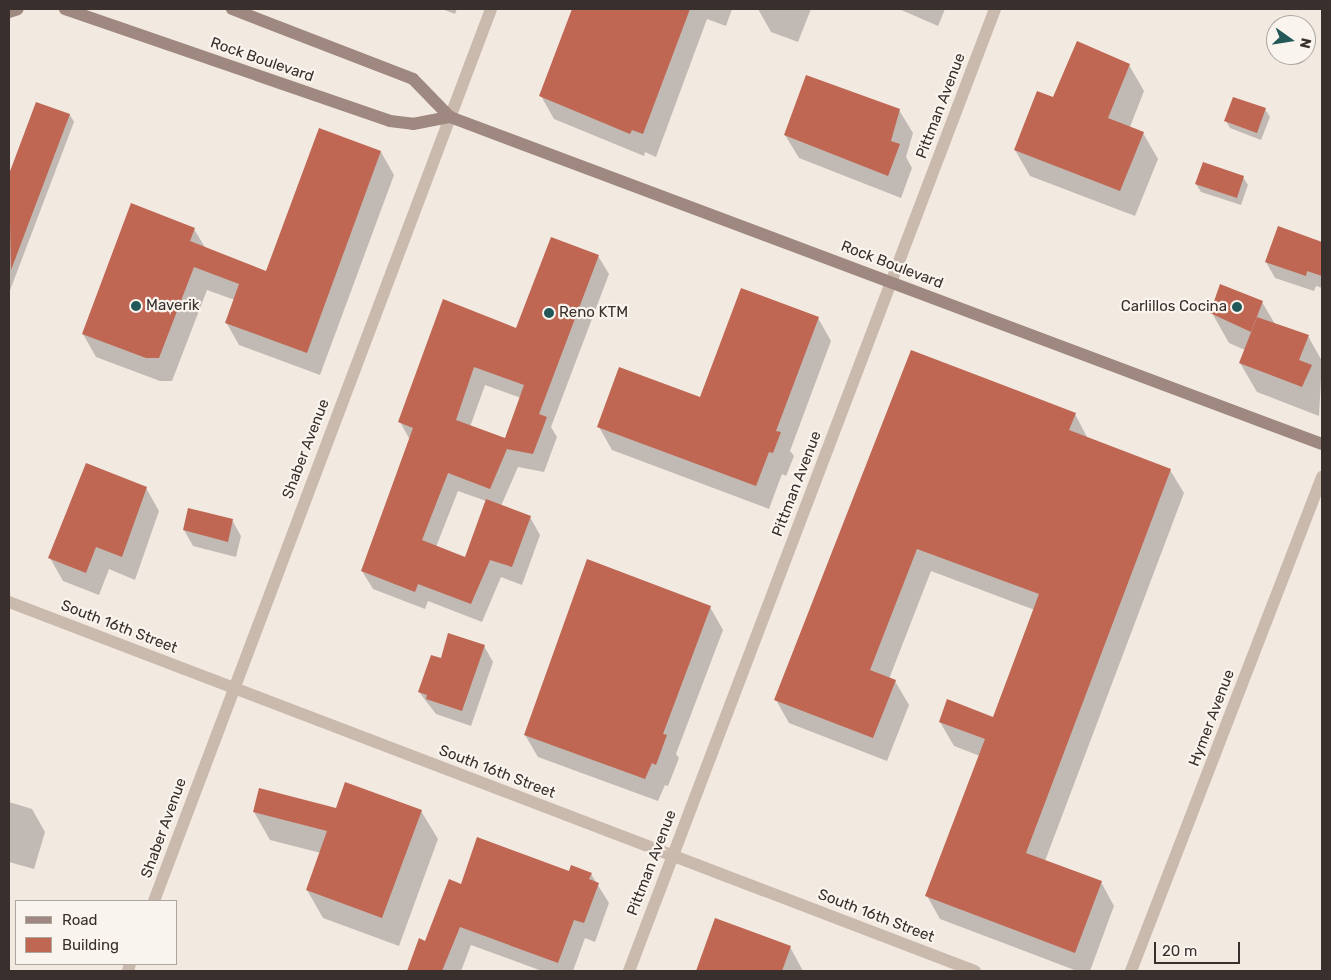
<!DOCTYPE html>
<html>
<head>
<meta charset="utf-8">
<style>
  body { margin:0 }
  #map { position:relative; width:1331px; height:980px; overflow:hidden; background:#f2e9e1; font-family:Rubik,sans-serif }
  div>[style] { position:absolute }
  .shadow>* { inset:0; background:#0003 }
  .building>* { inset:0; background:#bf6753 }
  .minor>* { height:12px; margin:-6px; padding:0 6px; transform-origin:6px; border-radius:6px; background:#cab9ad }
  .secondary>* { height:12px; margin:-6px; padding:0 6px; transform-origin:6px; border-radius:6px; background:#9e887f }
  .dots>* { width:14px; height:14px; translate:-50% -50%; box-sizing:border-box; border:2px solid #faf4ee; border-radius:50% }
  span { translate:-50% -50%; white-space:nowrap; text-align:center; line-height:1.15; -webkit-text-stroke:4.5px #faf4ee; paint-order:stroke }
  .street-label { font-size:15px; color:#392f2c }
  .poi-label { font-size:15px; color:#392f2c }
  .left { translate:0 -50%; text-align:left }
  .right { translate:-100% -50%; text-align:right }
  .frame { position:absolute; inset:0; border:10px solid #392f2c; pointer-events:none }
  .legend { position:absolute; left:15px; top:900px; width:162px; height:65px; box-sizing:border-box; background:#faf4ee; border:1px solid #ada5a0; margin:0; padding:6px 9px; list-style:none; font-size:15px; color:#392f2c }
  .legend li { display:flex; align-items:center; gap:10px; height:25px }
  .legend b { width:25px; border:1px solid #ada5a0 }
  .north { position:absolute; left:1266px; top:15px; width:50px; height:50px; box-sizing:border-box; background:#faf4ee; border:1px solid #ada5a0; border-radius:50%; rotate:103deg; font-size:14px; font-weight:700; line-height:20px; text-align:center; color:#392f2c }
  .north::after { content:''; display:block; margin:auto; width:18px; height:22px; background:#235858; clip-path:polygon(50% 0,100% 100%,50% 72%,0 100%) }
  .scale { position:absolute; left:1154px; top:942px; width:86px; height:22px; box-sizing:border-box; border:2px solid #392f2c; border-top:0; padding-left:6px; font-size:15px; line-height:18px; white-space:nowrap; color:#392f2c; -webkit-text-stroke:4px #faf4ee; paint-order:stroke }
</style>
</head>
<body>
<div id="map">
  <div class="shadow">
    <i style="clip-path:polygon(442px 9px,457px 9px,455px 14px)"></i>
    <i style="clip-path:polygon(573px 9px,732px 9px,726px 26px,707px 19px,656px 157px,645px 152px,644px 156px,554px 119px,541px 96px)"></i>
    <i style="clip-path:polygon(758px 9px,811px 9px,798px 42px,771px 32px)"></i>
    <i style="clip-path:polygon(899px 9px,945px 9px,938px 26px)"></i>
    <i style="clip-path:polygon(1078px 42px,1129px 65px,1144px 91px,1130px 127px,1143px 133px,1158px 159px,1135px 216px,1030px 176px,1015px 150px,1053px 99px)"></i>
    <i style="clip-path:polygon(37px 104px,70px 115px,74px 122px,9px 293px,9px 178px)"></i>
    <i style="clip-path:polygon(1265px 109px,1270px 117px,1261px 140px,1230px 128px,1226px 121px)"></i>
    <i style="clip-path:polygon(899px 110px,913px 133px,906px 157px,912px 168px,901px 198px,799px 158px,785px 135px)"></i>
    <i style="clip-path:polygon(320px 130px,381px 152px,394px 175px,320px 375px,239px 345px,226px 322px,235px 300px,207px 290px,172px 381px,160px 381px,96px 357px,83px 334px,194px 229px,206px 249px,267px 273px)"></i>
    <i style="clip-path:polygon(1243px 177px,1248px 185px,1241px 205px,1201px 192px,1196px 184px)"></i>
    <i style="clip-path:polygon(1279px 228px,1322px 243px,1322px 288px,1316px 286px,1314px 291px,1275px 278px,1266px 262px)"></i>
    <i style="clip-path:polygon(evenodd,598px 256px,609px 274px,551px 427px,557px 437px,544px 472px,518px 467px,501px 506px,530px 517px,540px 535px,522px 585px,501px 577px,482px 622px,428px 601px,425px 609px,373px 589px,362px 571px,410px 440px,400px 422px,517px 329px,598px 256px,485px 385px,521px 398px,505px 440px,470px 427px,485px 385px,598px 256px,458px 491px,486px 501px,465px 559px,436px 547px,458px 491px)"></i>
    <i style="clip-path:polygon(1262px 302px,1275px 324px,1308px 336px,1322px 361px,1319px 416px,1257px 392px,1240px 363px,1245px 350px,1229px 343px,1212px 313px)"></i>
    <i style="clip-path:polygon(818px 318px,831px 341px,790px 451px,794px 456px,786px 476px,782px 474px,769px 509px,612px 450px,599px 427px,701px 399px)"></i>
    <i style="clip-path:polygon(912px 352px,1075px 414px,1088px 439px,1170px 470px,1184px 493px,1045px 861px,1101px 882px,1114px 906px,1090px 971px,1077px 971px,940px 919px,927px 896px,980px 756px,954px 746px,940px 722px,994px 718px,1035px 610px,931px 571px,889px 679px,895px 681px,909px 705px,887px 761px,789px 723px,776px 700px)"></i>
    <i style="clip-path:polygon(146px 488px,159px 511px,135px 580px,109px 569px,99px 595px,63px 581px,50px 558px)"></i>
    <i style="clip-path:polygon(189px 510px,232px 520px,241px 536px,236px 557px,193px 546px,184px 530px)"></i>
    <i style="clip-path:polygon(710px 607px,723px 630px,676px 754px,679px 758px,668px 786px,665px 785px,658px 801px,538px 757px,525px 735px)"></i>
    <i style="clip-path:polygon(484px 646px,493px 662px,471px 726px,436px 714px,419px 692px,442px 659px)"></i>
    <i style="clip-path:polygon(9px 802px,32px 809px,45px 832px,34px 869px,9px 862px)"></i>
    <i style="clip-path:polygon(336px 809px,421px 811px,438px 839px,399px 946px,323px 918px,307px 890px,321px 853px,270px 840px,254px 812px)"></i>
    <i style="clip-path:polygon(570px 873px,591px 874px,609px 903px,595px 942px,585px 938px,573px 971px,542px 971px,471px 945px,461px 971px,408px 971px,420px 940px,426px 942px,461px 885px)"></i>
    <i style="clip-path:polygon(716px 920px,790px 947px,803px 971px,697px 971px)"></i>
  </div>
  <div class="building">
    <i style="clip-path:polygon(572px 9px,690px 9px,643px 134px,632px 130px,630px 134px,539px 96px)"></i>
    <i style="clip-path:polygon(1077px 41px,1130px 64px,1108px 118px,1144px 132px,1120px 191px,1014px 150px,1037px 91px,1053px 97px)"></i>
    <i style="clip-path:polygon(806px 75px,900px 109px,891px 141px,900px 144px,888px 176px,784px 135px)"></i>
    <i style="clip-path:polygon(1233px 97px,1266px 108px,1257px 133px,1224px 121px)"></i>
    <i style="clip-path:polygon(36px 102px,70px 114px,11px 270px,9px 174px)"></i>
    <i style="clip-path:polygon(319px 128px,381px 151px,307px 353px,225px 323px,239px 284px,194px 267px,159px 358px,146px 358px,82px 334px,131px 203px,195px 228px,190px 241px,266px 271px)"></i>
    <i style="clip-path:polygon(1203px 162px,1244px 176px,1237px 198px,1195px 184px)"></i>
    <i style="clip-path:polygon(1278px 226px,1322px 242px,1322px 276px,1307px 271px,1306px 276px,1265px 262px)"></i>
    <i style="clip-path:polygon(evenodd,551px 237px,599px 255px,539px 414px,547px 417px,533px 454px,507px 449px,490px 489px,448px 473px,422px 540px,465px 557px,486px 499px,531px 516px,512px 567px,490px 560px,471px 604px,418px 584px,415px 592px,361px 571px,413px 428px,398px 422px,443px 299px,516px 328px,551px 237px,474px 367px,524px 385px,505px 438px,456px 420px,474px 367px)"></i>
    <i style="clip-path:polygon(1220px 284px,1263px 301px,1251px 332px,1210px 313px)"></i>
    <i style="clip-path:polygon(741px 288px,819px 317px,776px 431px,781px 432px,773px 453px,769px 452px,756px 486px,597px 427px,619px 367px,700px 397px)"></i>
    <i style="clip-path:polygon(1257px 317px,1309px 335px,1299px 360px,1312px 365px,1302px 387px,1239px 363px)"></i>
    <i style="clip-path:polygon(911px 350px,1076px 413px,1069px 430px,1171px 469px,1026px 853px,1102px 881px,1075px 953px,925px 896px,985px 739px,939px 722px,947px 699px,993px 717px,1039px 594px,917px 549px,870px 670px,896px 680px,873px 738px,774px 700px)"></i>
    <i style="clip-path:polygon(86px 463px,147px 487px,122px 557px,96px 547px,86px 573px,48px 558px)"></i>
    <i style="clip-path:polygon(188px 508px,233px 519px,228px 542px,183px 530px)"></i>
    <i style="clip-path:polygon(587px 559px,711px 606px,663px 734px,667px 735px,656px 765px,652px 763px,645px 779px,524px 735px)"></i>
    <i style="clip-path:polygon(448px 633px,485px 645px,462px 711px,426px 699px,427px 695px,418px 692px,431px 655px,441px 658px)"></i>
    <i style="clip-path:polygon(345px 782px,422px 810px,382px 918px,306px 890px,327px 831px,253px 812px,259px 788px,336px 808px)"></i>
    <i style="clip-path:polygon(477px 837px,569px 871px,571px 865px,592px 873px,589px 879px,599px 883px,584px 923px,574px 920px,558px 963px,460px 927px,442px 971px,407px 971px,419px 938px,425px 941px,449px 879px,461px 884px)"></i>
    <i style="clip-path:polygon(715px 918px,791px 946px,782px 971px,696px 971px)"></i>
  </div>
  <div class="minor">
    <i style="left:9px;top:602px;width:1034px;rotate:20.91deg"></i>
    <i style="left:154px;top:901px;width:954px;rotate:-69.3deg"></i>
    <i style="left:128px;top:971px;width:7px;rotate:-74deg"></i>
    <i style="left:629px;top:971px;width:1029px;rotate:-69.17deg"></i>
    <i style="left:1131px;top:971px;width:530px;rotate:-68.86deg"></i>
  </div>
  <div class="secondary">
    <i style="left:65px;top:9px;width:344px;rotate:19deg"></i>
    <i style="left:390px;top:121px;width:23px;rotate:7deg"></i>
    <i style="left:413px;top:124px;width:38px;rotate:-11deg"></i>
    <i style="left:232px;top:9px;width:194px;rotate:21.1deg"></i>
    <i style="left:413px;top:79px;width:53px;rotate:45.8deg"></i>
    <i style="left:450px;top:117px;width:931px;rotate:20.56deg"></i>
    <i style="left:9px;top:12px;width:9px;rotate:-18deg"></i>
  </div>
  <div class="dots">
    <i style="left:136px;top:306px;background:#235858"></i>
    <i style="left:1237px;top:307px;background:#235858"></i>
    <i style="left:549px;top:313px;background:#235858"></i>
  </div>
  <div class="street-label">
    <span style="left:262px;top:60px;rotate:19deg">Rock Boulevard</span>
    <span style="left:941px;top:106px;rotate:-69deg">Pittman Avenue</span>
    <span style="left:892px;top:265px;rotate:21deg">Rock Boulevard</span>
    <span style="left:306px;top:449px;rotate:-69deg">Shaber Avenue</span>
    <span style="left:797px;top:484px;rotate:-69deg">Pittman Avenue</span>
    <span style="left:119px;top:627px;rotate:21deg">South 16th Street</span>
    <span style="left:1212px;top:718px;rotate:-69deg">Hymer Avenue</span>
    <span style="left:497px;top:772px;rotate:21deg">South 16th Street</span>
    <span style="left:164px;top:828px;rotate:-70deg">Shaber Avenue</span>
    <span style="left:652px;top:863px;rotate:-69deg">Pittman Avenue</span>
    <span style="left:876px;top:916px;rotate:21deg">South 16th Street</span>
  </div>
  <div class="poi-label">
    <span class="left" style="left:146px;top:306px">Maverik</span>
    <span class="right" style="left:1227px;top:307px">Carlillos Cocina</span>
    <span class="left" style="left:559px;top:313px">Reno KTM</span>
  </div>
  <div class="frame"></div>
  <ul class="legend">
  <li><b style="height:6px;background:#9e887f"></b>Road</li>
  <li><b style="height:14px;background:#bf6753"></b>Building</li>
  </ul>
  <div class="north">N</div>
  <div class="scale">20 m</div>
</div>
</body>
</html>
